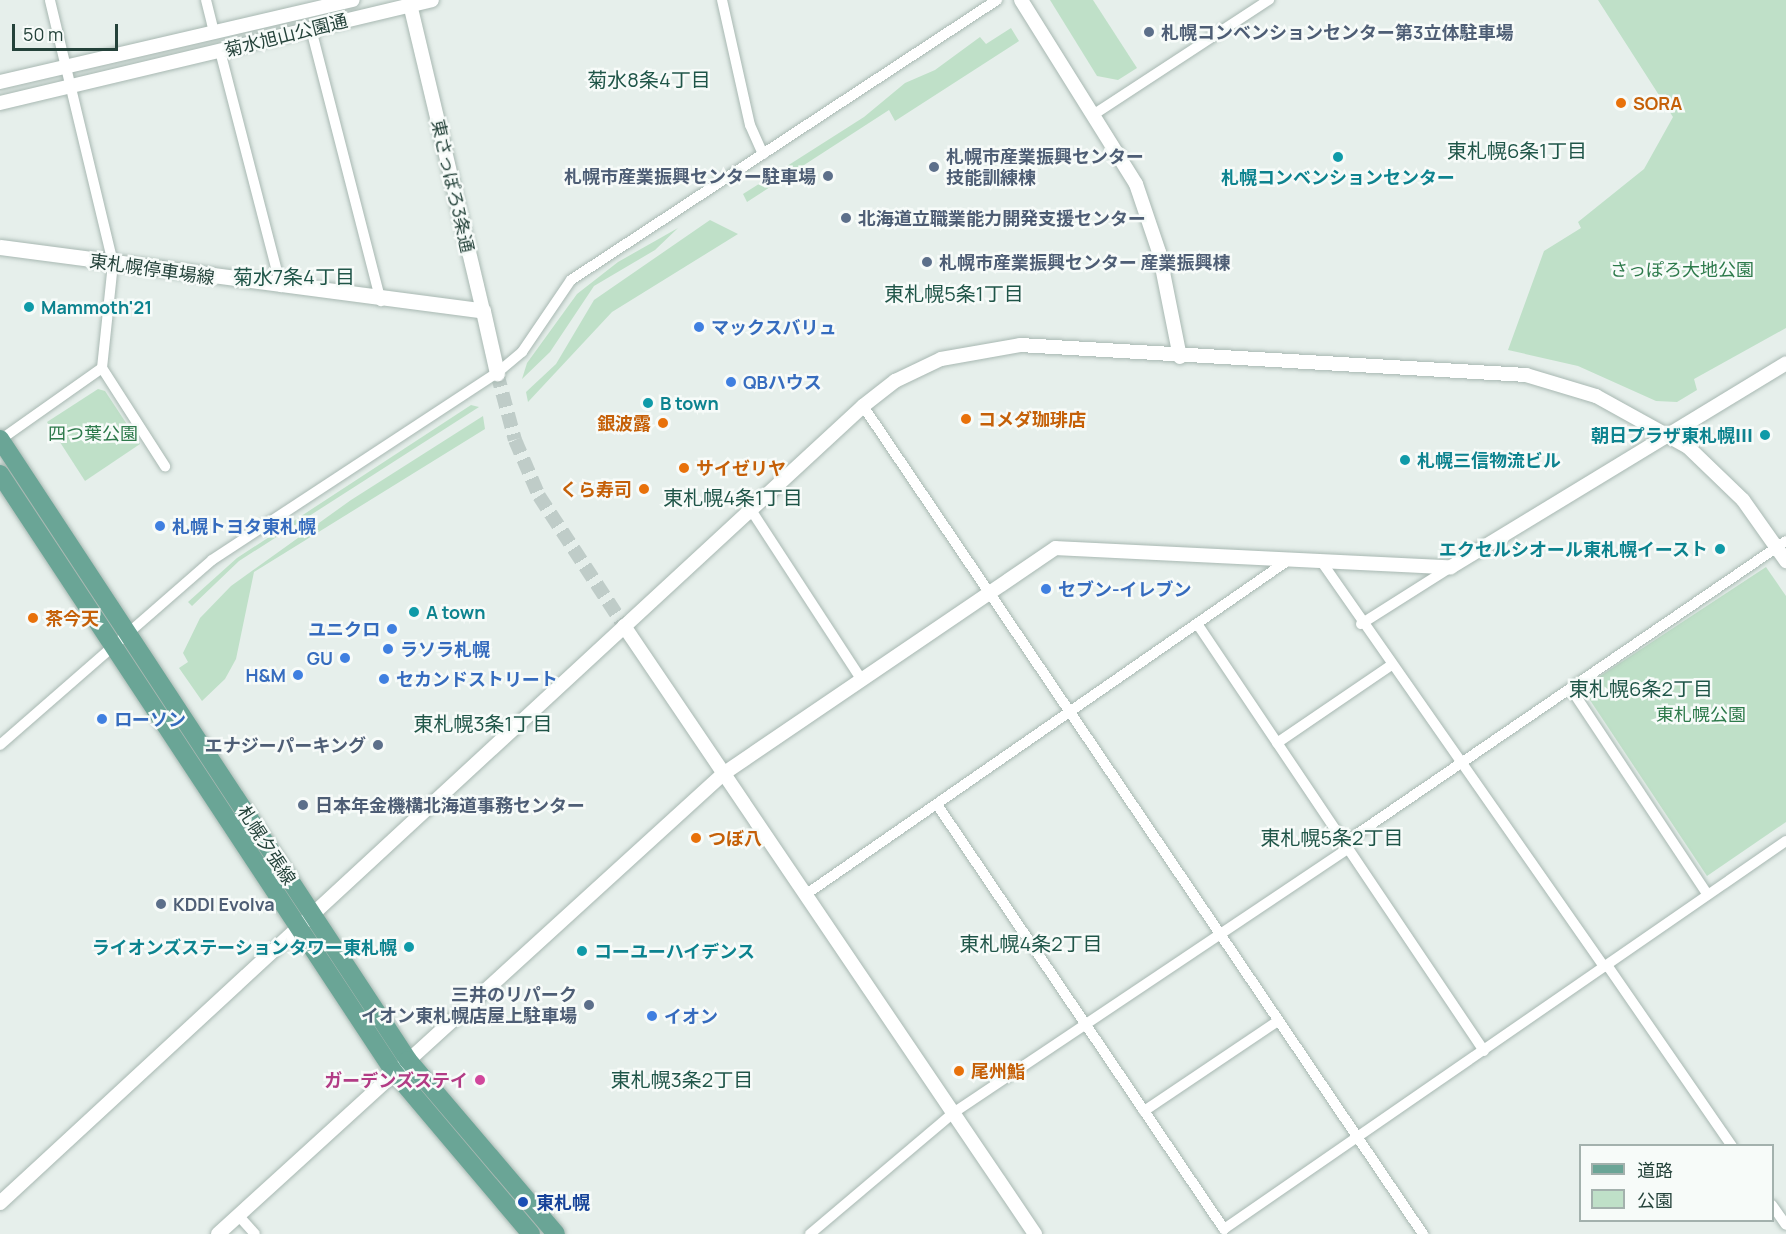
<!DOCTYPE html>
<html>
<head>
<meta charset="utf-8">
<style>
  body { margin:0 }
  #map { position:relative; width:1786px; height:1234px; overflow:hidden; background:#e6efeb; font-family:Manrope,"Noto Sans JP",sans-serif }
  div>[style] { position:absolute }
  .green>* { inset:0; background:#bfe0c8 }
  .tertiary-tunnel>* { height:14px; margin-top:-7px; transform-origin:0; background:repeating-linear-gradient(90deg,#bfccc8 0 14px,transparent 0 21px) }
  .roads { filter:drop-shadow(0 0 2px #a8b8b2) drop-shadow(0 0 2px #a8b8b2) }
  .minor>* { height:10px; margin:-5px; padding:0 5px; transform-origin:5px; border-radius:5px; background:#fff }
  .tertiary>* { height:14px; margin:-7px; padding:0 7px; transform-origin:7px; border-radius:7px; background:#fff }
  .secondary>* { height:15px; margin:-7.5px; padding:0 7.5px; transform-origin:7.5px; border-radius:7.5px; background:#fff }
  .primary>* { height:18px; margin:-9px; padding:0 9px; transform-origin:9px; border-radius:9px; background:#6aa596 }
  .dots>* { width:16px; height:16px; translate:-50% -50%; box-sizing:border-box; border:3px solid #f7fbf9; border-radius:50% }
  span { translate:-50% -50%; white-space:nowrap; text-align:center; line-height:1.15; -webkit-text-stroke:5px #f7fbf9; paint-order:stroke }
  .service-label { font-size:18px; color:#4e5e75; font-weight:700 }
  .left { translate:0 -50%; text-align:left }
  .right { translate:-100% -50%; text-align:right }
  .street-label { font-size:18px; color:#24423a }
  .food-label { font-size:18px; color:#c56008; font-weight:700 }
  .culture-label { font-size:18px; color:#0d838f; font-weight:700 }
  .park-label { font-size:18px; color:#2d7a4b }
  .shop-label { font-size:18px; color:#366cbe; font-weight:700 }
  .hotel-label { font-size:18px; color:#b23c85; font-weight:700 }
  .transit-label { font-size:18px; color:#164399; font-weight:700 }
  .neighbourhood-label { font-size:20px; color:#1f5548 }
  .legend { position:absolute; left:1579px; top:1144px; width:195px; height:78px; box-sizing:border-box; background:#f7fbf9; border:2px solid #a3b1ad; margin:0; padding:8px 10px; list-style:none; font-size:18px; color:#24423a }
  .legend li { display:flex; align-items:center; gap:12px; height:30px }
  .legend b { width:30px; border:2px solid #a3b1ad }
  .scale { position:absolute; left:12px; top:24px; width:106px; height:27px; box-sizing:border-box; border:3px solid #24423a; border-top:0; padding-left:8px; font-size:18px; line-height:21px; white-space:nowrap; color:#24423a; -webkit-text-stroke:4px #f7fbf9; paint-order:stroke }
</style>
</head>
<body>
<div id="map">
  <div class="green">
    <i style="clip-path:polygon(1050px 0,1093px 0,1137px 68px,1118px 80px,1097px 76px)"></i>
    <i style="clip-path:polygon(1598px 0,1786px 0,1786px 328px,1694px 379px,1697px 390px,1677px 402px,1656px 401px,1578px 366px,1508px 350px,1544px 251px,1581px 228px,1578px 222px,1644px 169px,1673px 117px)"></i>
    <i style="clip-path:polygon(1011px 28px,1019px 41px,895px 121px,889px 110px,747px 202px,743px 194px,864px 117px,905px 83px,935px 70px,980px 37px,986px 44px)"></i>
    <i style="clip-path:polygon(710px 220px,738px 234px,612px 312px,528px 402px,526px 392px,556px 364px,594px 300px)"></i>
    <i style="clip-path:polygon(678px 228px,655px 250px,594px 286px,550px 352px,522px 379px,527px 363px,577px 294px,618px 262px)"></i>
    <i style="clip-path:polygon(98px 389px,105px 391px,140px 444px,85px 481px,47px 422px)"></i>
    <i style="clip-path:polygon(471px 405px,479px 407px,239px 561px,192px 606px,188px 602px,237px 558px)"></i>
    <i style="clip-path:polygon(483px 416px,485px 429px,254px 572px,236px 659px,225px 679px,202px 701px,179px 668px,188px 662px,183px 653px,200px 618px,231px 586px,351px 500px)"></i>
    <i style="clip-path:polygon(1766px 567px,1786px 596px,1786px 822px,1707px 876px,1582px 688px)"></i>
  </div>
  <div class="tertiary-tunnel">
    <i style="left:497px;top:373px;width:69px;rotate:75deg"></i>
    <i style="left:515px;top:440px;width:61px;rotate:66.8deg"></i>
    <i style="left:539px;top:496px;width:155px;rotate:56.8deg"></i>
  </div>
  <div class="roads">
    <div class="minor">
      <i style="left:206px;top:0;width:33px;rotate:76deg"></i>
      <i style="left:722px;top:0;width:128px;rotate:77.4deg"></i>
      <i style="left:750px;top:125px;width:32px;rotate:66deg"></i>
      <i style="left:311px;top:29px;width:281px;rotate:75.6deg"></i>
      <i style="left:220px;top:51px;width:244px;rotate:75.5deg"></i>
      <i style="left:1096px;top:113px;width:207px;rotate:-33.2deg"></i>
      <i style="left:102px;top:368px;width:117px;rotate:57.3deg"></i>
      <i style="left:863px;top:406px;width:1000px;rotate:55.93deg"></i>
      <i style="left:0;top:440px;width:125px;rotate:-35.2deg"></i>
      <i style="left:102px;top:368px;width:106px;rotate:-84deg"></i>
      <i style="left:113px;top:263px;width:270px;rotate:-103.5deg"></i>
      <i style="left:751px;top:510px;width:202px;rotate:56.9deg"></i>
      <i style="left:1321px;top:561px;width:495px;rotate:55.1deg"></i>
      <i style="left:1361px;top:624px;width:107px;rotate:-32.3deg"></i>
      <i style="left:1198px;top:625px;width:513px;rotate:56.12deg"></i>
      <i style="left:1571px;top:689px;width:246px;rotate:56.4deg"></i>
      <i style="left:1277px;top:743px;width:137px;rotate:-34.3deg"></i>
      <i style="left:0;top:745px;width:281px;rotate:-41.1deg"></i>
      <i style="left:212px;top:560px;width:341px;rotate:-33.3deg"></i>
      <i style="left:497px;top:373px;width:33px;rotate:-40deg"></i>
      <i style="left:522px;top:352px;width:87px;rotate:-55.8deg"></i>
      <i style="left:571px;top:280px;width:510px;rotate:-33.32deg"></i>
      <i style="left:938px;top:806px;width:511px;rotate:55.94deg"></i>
      <i style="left:1224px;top:1229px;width:683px;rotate:-34.62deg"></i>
      <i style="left:1344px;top:843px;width:535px;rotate:-34.34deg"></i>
      <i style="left:805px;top:895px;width:590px;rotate:-34.71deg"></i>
      <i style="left:1607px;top:965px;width:220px;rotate:55.4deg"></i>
      <i style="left:1144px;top:1111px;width:161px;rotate:-33.9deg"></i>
      <i style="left:1772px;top:1205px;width:24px;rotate:55deg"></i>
      <i style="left:238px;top:1215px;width:25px;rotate:48deg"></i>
      <i style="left:810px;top:1234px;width:187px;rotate:-40.2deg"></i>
      <i style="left:953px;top:1113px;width:475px;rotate:-33.8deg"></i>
    </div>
    <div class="tertiary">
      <i style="left:409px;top:0;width:320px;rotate:76.6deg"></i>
      <i style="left:1021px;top:0;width:217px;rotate:58deg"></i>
      <i style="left:1136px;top:184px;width:72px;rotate:71.3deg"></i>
      <i style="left:1159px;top:252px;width:107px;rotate:78.7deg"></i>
      <i style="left:0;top:82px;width:362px;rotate:-13.1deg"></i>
      <i style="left:0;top:103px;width:444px;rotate:-13.4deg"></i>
      <i style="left:624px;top:626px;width:734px;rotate:55.94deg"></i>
      <i style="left:0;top:1203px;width:1175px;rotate:-42.72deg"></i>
      <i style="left:863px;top:406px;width:41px;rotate:-38deg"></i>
      <i style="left:895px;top:381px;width:51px;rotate:-25.6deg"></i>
      <i style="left:941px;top:359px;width:80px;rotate:-10deg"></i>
      <i style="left:1020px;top:345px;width:507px;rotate:3.39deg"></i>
      <i style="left:1526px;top:375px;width:73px;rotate:16.7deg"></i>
      <i style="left:1596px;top:396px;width:105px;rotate:29deg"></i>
      <i style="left:1688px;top:447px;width:76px;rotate:43.9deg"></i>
      <i style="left:1743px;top:500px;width:75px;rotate:54.8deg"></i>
      <i style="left:218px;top:1234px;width:683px;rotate:-42.33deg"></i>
      <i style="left:723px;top:774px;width:402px;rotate:-34.2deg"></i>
      <i style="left:1056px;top:548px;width:395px;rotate:2.8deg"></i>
      <i style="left:1451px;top:567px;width:392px;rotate:-31.3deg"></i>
    </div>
    <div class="secondary">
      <i style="left:0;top:247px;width:487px;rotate:7.5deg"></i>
      <i style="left:483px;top:311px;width:64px;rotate:77.3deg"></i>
    </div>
    <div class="primary">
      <i style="left:0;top:439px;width:743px;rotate:56.69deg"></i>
      <i style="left:408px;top:1060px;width:228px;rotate:49.6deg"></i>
      <i style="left:0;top:474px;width:716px;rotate:56.62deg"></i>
      <i style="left:394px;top:1072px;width:212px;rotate:49.8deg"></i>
    </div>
  </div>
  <div class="dots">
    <i style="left:1149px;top:32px;background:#5c6f8a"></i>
    <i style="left:1621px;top:103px;background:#e8710a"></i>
    <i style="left:1338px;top:157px;background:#0f9aa8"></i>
    <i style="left:934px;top:167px;background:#5c6f8a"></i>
    <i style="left:828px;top:176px;background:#5c6f8a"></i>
    <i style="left:846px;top:218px;background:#5c6f8a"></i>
    <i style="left:927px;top:262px;background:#5c6f8a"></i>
    <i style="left:29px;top:307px;background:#0f9aa8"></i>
    <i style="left:699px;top:327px;background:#3f7fe0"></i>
    <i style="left:731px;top:382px;background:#3f7fe0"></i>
    <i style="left:648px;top:403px;background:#0f9aa8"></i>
    <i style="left:966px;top:419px;background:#e8710a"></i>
    <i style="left:663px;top:423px;background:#e8710a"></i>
    <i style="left:1765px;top:435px;background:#0f9aa8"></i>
    <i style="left:1405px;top:460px;background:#0f9aa8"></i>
    <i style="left:684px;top:468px;background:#e8710a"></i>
    <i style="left:644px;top:489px;background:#e8710a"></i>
    <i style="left:160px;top:526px;background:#3f7fe0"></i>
    <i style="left:1720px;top:549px;background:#0f9aa8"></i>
    <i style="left:1046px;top:589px;background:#3f7fe0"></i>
    <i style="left:414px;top:612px;background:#0f9aa8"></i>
    <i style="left:33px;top:618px;background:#e8710a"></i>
    <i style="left:392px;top:629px;background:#3f7fe0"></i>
    <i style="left:388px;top:649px;background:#3f7fe0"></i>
    <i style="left:345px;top:658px;background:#3f7fe0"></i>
    <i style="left:298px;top:675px;background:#3f7fe0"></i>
    <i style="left:384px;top:679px;background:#3f7fe0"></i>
    <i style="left:102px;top:719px;background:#3f7fe0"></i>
    <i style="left:378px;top:745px;background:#5c6f8a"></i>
    <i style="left:303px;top:805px;background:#5c6f8a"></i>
    <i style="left:696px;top:838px;background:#e8710a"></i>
    <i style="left:161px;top:904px;background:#5c6f8a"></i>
    <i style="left:409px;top:947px;background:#0f9aa8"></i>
    <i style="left:582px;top:951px;background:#0f9aa8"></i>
    <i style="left:589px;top:1005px;background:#5c6f8a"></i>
    <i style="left:652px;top:1016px;background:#3f7fe0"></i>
    <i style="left:959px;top:1071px;background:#e8710a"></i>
    <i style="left:480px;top:1080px;background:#d1479c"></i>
    <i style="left:523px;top:1202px;background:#1a4fb4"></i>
  </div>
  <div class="service-label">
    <span class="left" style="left:1161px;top:32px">札幌コンベンションセンター第3立体駐車場</span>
    <span class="left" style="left:946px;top:167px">札幌市産業振興センター<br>技能訓練棟</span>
    <span class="right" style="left:816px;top:176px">札幌市産業振興センター駐車場</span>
    <span class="left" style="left:858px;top:218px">北海道立職業能力開発支援センター</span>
    <span class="left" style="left:939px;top:262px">札幌市産業振興センター 産業振興棟</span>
    <span class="right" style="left:366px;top:745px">エナジーパーキング</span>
    <span class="left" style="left:315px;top:805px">日本年金機構北海道事務センター</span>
    <span class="left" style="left:173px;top:904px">KDDI Evolva</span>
    <span class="right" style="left:577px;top:1005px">三井のリパーク<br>イオン東札幌店屋上駐車場</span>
  </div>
  <div class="street-label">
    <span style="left:286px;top:35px;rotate:-14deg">菊水旭山公園通</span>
    <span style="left:453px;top:186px;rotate:77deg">東さっぽろ3条通</span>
    <span style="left:152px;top:269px;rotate:8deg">東札幌停車場線</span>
    <span style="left:267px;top:845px;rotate:57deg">札幌夕張線</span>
  </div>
  <div class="food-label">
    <span class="left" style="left:1633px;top:103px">SORA</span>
    <span class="left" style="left:978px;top:419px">コメダ珈琲店</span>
    <span class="right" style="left:651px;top:423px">銀波露</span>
    <span class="left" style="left:696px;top:468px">サイゼリヤ</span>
    <span class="right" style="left:632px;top:489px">くら寿司</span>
    <span class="left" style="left:45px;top:618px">茶今天</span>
    <span class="left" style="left:708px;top:838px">つぼ八</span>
    <span class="left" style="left:971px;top:1071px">尾州鮨</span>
  </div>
  <div class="culture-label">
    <span style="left:1338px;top:177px">札幌コンベンションセンター</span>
    <span class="left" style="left:41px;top:307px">Mammoth'21</span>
    <span class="left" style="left:660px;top:403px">B town</span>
    <span class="right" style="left:1753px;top:435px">朝日プラザ東札幌Ⅲ</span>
    <span class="left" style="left:1417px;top:460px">札幌三信物流ビル</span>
    <span class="right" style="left:1708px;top:549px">エクセルシオール東札幌イースト</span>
    <span class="left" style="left:426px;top:612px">A town</span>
    <span class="right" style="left:397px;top:947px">ライオンズステーションタワー東札幌</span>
    <span class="left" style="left:594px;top:951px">コーユーハイデンス</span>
  </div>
  <div class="park-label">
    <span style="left:1682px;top:269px">さっぽろ大地公園</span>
    <span style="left:93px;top:433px">四つ葉公園</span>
    <span style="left:1701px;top:714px">東札幌公園</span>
  </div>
  <div class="shop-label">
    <span class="left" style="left:711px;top:327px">マックスバリュ</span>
    <span class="left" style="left:743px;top:382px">QBハウス</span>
    <span class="left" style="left:172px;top:526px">札幌トヨタ東札幌</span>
    <span class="left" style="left:1058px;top:589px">セブン-イレブン</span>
    <span class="right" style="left:380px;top:629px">ユニクロ</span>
    <span class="left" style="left:400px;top:649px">ラソラ札幌</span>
    <span class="right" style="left:333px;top:658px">GU</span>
    <span class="right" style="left:286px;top:675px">H&amp;M</span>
    <span class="left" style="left:396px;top:679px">セカンドストリート</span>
    <span class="left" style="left:114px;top:719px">ローソン</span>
    <span class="left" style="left:664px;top:1016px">イオン</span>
  </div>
  <div class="hotel-label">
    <span class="right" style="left:468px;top:1080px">ガーデンズステイ</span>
  </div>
  <div class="transit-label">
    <span class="left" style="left:536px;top:1202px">東札幌</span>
  </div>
  <div class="neighbourhood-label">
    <span style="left:649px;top:79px">菊水8条4丁目</span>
    <span style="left:1517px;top:150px">東札幌6条1丁目</span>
    <span style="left:294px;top:276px">菊水7条4丁目</span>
    <span style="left:954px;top:293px">東札幌5条1丁目</span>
    <span style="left:733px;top:497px">東札幌4条1丁目</span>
    <span style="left:1641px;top:688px">東札幌6条2丁目</span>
    <span style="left:483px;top:723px">東札幌3条1丁目</span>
    <span style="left:1332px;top:837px">東札幌5条2丁目</span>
    <span style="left:1031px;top:943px">東札幌4条2丁目</span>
    <span style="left:682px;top:1079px">東札幌3条2丁目</span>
  </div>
  <ul class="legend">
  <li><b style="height:8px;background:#6aa596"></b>道路</li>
  <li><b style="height:16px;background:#bfe0c8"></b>公園</li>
  </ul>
  <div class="scale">50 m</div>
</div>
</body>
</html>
